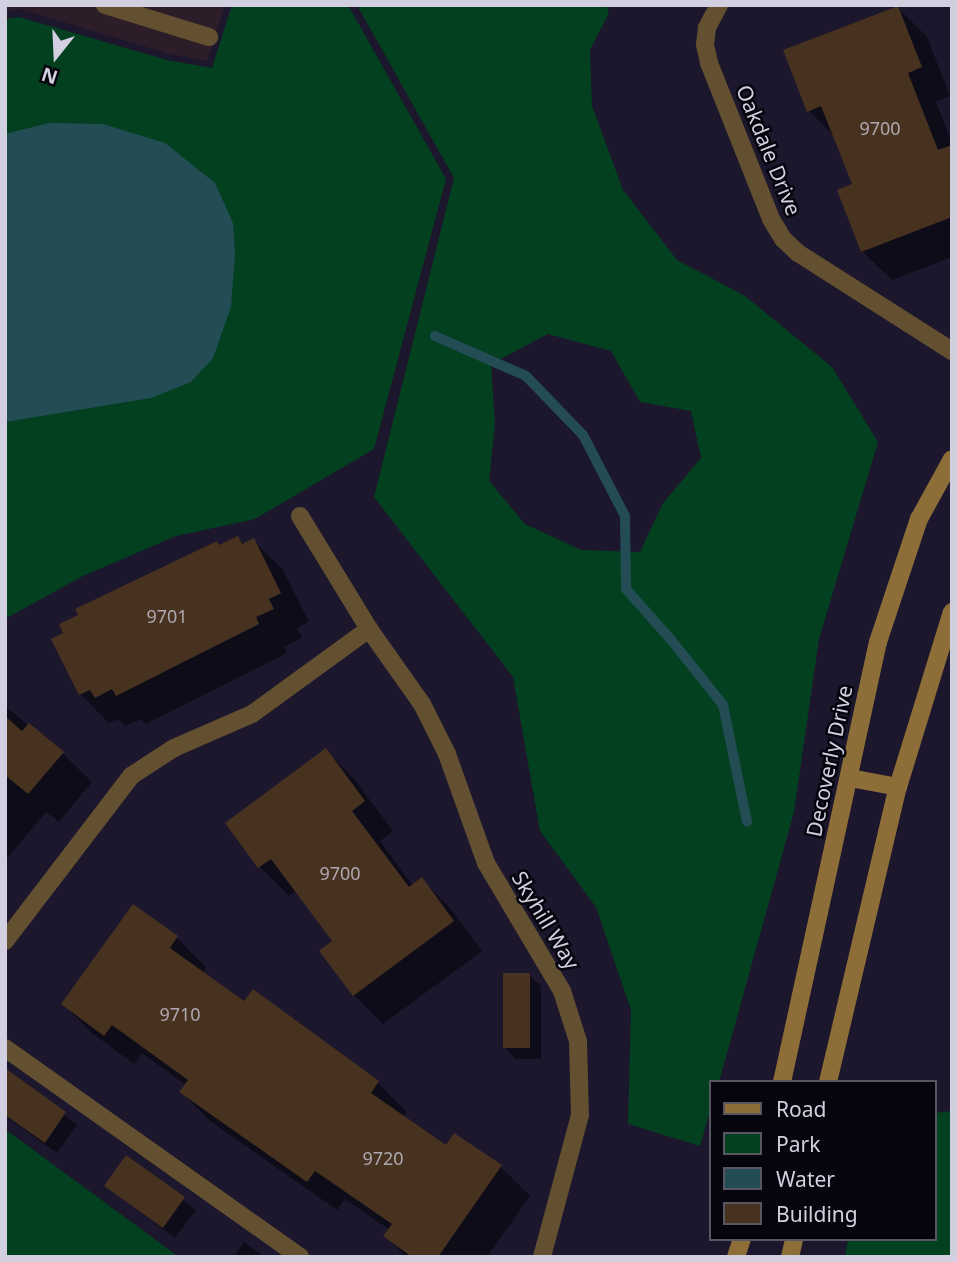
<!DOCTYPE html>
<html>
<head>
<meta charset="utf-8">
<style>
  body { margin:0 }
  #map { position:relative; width:957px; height:1262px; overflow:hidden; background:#1c172d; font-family:"Noto Sans",sans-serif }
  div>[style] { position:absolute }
  .commercial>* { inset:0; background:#2c1d28 }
  .green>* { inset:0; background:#02401f }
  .water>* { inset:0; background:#234c55 }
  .shadow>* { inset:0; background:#0007 }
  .stream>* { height:10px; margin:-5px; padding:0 5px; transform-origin:5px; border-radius:5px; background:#234c55 }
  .building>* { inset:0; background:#473220 }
  .lane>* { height:18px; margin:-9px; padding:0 9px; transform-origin:9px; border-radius:9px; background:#635030 }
  .street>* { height:18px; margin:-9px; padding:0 9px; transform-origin:9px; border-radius:9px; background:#635030 }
  .secondary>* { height:18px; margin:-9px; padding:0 9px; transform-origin:9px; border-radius:9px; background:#8d6e38 }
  span { translate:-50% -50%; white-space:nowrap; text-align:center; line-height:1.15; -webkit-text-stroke:5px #06050d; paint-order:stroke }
  .number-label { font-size:18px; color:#afa8b0 }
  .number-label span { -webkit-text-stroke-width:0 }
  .street-label { font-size:21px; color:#d2d0e0 }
  .frame { position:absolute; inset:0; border:7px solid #d2d0e0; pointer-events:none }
  .legend { position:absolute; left:709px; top:1080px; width:228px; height:161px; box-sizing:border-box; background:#06050d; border:2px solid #585661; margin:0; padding:9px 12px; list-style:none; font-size:21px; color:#d2d0e0 }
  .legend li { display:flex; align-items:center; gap:14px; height:35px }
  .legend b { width:35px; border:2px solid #585661 }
  .north { position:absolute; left:21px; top:21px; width:70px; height:70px; -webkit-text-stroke:5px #06050d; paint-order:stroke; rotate:198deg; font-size:19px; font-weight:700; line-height:28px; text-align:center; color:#d2d0e0 }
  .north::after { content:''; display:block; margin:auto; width:24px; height:32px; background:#d2d0e0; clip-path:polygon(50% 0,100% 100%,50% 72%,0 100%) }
</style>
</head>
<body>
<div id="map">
  <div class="commercial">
    <i style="clip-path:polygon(5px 5px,225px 5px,207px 61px,170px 54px,20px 9px,5px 12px)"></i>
  </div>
  <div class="green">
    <i style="clip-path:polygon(232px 5px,348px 5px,446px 179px,374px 449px,255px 519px,176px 536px,81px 577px,5px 619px,5px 19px,19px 17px,167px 60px,212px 68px)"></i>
    <i style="clip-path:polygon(evenodd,357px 5px,606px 5px,609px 13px,590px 50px,592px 106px,623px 190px,677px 260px,745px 296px,832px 367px,878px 442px,819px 639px,794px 812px,719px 1082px,710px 1082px,710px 1111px,700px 1146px,628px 1124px,631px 1010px,596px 907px,540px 831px,513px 677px,374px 497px,454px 178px,357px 5px,548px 334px,611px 351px,640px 402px,691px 411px,701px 458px,663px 503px,640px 552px,581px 550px,525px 524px,489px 481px,495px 424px,491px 364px,548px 334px)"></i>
    <i style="clip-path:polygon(952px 1111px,952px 1257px,845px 1257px,848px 1239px,934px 1239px,934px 1113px)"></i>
    <i style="clip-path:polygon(5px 1129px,179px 1257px,5px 1257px)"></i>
  </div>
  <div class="water">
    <i style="clip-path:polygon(49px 123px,103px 124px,165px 143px,215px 183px,233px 223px,235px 253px,231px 307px,213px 358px,191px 382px,151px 398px,5px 422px,5px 134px)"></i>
  </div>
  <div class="shadow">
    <i style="clip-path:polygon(898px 8px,927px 37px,950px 96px,936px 102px,952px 143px,952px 257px,892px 280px,862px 251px,854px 185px,836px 138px,809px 111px)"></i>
    <i style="clip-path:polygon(238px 538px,245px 545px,253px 540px,283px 570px,309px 622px,297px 628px,302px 638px,284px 647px,287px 653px,146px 724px,141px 719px,125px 726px,118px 719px,109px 723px,80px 694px,220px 546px)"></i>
    <i style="clip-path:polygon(5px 706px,62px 753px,92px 782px,59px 822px,46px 812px,5px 861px)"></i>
    <i style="clip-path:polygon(326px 750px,355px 780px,393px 831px,380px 841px,413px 886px,422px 880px,451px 909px,482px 951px,383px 1024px,354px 995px,334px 941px,296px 890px,289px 896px,260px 867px)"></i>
    <i style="clip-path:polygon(133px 907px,177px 938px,206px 967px,202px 973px,244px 1004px,253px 992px,378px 1083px,407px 1112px,403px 1117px,447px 1147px,501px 1167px,530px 1196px,487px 1257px,406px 1257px,386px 1236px,390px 1230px,345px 1199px,337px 1210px,210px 1121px,181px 1092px,186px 1085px,142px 1053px,134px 1064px,92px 1033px,63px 1004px)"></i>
    <i style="clip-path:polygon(529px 975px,541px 986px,541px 1059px,516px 1059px,505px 1048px)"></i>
    <i style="clip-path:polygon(5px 1070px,77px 1125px,57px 1153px,5px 1116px)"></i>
    <i style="clip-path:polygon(126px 1158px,196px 1210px,175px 1238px,106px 1186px)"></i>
    <i style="clip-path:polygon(244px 1242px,265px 1257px,234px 1257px)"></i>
  </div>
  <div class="stream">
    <i style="left:435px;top:336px;width:99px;rotate:23.7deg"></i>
    <i style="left:526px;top:376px;width:82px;rotate:46deg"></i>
    <i style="left:583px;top:435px;width:91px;rotate:62.6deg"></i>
    <i style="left:625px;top:516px;width:73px;rotate:89.2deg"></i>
    <i style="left:626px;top:589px;width:69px;rotate:48.5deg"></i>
    <i style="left:672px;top:641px;width:82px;rotate:51.4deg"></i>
    <i style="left:723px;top:705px;width:119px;rotate:78.4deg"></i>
  </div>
  <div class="building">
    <i style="clip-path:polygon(898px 6px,922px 67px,908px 73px,938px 150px,952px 145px,952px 217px,861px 252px,837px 190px,852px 184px,821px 106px,807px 112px,783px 50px)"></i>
    <i style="clip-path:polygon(238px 536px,242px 544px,254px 538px,281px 593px,269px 599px,274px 609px,256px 617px,259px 624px,116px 696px,112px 689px,95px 698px,90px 690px,79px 695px,51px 639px,63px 633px,59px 624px,78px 615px,75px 609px,217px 541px,219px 545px)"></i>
    <i style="clip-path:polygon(5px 716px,22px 731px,29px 723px,64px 752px,28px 794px,5px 775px)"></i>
    <i style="clip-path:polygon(326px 748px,365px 801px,352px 811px,409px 887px,422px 877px,454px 921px,353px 996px,319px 951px,332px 941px,271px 859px,258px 868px,225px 823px)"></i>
    <i style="clip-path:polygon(133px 904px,178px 936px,170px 948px,244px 1001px,253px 989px,379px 1081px,371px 1093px,446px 1145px,454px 1133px,502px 1165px,438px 1257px,412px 1257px,383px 1236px,392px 1224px,315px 1171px,307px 1182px,179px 1092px,188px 1080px,112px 1025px,104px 1036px,61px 1004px)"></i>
    <i style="clip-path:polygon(503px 973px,530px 973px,530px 1048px,503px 1048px)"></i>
    <i style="clip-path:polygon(5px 1068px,66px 1112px,45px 1143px,5px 1115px)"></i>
    <i style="clip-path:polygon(126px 1155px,185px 1197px,163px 1228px,104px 1186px)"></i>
  </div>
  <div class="lane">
    <i style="left:105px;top:5px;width:109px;rotate:17.1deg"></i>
    <i style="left:719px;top:5px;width:26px;rotate:118deg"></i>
    <i style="left:707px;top:28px;width:17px;rotate:97deg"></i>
    <i style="left:705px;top:45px;width:18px;rotate:77deg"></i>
    <i style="left:709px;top:63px;width:168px;rotate:68.3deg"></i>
    <i style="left:771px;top:219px;width:23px;rotate:59deg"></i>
    <i style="left:783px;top:239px;width:21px;rotate:43deg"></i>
    <i style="left:798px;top:253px;width:183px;rotate:32.5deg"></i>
  </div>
  <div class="street">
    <i style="left:300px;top:516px;width:132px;rotate:58.6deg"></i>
    <i style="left:369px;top:629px;width:92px;rotate:54.8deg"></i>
    <i style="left:422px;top:704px;width:56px;rotate:63.4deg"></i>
    <i style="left:447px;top:754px;width:116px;rotate:70.3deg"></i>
    <i style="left:486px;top:863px;width:149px;rotate:59.3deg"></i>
    <i style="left:562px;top:991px;width:52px;rotate:72.3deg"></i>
    <i style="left:578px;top:1041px;width:74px;rotate:88.5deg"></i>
    <i style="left:580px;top:1115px;width:147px;rotate:105deg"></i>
    <i style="left:5px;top:941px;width:208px;rotate:-52.6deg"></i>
    <i style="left:131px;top:776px;width:51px;rotate:-33.1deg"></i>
    <i style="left:174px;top:748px;width:85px;rotate:-23.6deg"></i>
    <i style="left:252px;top:714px;width:145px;rotate:-36deg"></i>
    <i style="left:5px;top:1048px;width:362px;rotate:35.3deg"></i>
  </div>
  <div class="secondary">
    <i style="left:850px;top:778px;width:49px;rotate:10.6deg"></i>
    <i style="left:782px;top:1082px;width:450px;rotate:-77.7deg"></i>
    <i style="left:878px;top:642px;width:130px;rotate:-71.6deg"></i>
    <i style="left:919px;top:519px;width:68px;rotate:-61.2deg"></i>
    <i style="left:828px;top:1082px;width:303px;rotate:-76.7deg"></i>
    <i style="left:898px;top:787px;width:183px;rotate:-72.9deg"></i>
    <i style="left:736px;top:1257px;width:19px;rotate:-72deg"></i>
    <i style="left:790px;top:1257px;width:18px;rotate:-77deg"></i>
  </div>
  <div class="number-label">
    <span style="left:880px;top:128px">9700</span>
    <span style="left:167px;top:616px">9701</span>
    <span style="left:340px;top:873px">9700</span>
    <span style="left:180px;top:1014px">9710</span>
    <span style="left:383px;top:1158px">9720</span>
  </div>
  <div class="street-label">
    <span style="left:769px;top:150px;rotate:68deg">Oakdale Drive</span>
    <span style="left:829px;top:761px;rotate:-78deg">Decoverly Drive</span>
    <span style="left:546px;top:920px;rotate:59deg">Skyhill Way</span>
  </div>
  <div class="frame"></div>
  <ul class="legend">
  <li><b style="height:9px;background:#8d6e38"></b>Road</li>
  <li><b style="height:19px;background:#02401f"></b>Park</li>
  <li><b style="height:19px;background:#234c55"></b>Water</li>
  <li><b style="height:19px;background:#473220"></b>Building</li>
  </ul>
  <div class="north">N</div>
</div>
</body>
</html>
